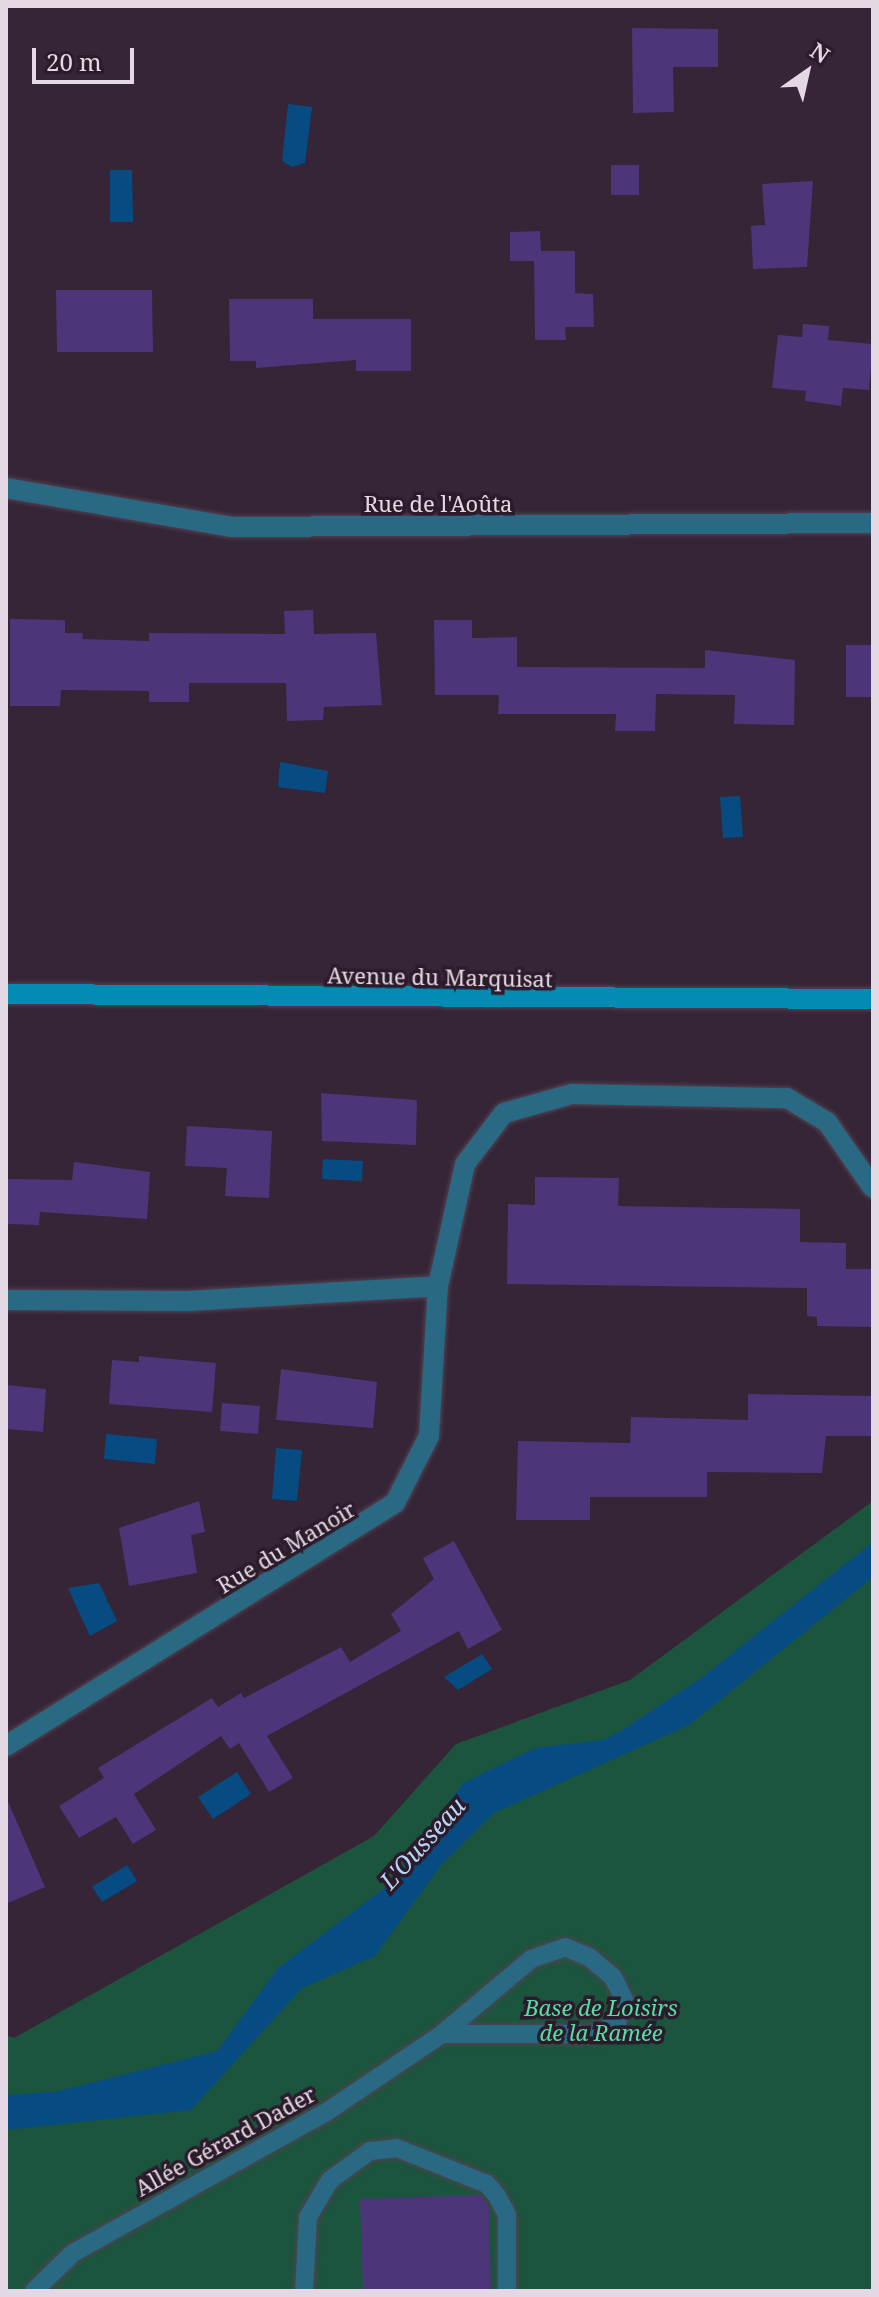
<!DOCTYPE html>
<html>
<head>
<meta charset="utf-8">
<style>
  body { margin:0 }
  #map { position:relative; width:879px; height:2297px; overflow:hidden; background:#352536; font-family:"Noto Serif",serif }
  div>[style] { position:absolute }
  .green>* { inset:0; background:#1c553e }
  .water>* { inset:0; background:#064c82 }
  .building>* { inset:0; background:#4c3578 }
  .roads { filter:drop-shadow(0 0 2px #514252) drop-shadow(0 0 2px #514252) }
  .lane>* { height:18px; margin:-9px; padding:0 9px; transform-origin:9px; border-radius:9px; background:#296983 }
  .street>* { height:20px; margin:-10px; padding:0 10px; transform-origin:10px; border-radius:10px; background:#296983 }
  .secondary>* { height:20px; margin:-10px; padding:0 10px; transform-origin:10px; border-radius:10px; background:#038bb4 }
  span { translate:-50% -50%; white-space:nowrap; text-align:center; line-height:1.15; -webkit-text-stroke:7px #2b1b2b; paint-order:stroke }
  .street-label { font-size:22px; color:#e3d8e3 }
  .park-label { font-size:22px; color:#58dca6; font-style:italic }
  .water-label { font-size:24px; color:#b7d6f6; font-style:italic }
  .frame { position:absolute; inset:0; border:8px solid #e3d8e3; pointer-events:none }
  .north { position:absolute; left:767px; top:32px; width:80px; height:80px; -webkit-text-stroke:6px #2b1b2b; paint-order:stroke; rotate:34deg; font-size:22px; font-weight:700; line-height:32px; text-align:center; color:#e3d8e3 }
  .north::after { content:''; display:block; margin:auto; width:28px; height:36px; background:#e3d8e3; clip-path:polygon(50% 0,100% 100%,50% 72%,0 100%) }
  .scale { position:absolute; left:32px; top:48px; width:102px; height:36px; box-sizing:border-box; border:4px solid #e3d8e3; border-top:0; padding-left:10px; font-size:24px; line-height:28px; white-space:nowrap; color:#e3d8e3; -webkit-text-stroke:6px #2b1b2b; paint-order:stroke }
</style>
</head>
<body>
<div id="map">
  <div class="green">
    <i style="clip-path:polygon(873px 1501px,873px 2291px,6px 2291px,6px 2035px,14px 2038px,374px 1836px,456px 1744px,630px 1680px)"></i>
  </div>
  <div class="water">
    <i style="clip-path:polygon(288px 104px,312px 107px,305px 163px,292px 167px,282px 161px)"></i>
    <i style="clip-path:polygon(110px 170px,132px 170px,133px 222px,110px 222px)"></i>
    <i style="clip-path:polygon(280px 762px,328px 771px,325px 793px,278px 787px)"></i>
    <i style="clip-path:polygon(740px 796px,743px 837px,723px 838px,720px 797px)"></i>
    <i style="clip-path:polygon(323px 1159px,363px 1161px,362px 1181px,322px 1179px)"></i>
    <i style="clip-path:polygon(106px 1434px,157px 1439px,155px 1464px,104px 1459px)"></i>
    <i style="clip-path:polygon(276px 1448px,302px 1450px,297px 1501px,272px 1499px)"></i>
    <i style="clip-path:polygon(873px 1542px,873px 1577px,689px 1725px,494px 1813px,441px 1865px,375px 1956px,302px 1988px,191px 2110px,6px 2130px,6px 2095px,55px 2092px,217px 2051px,278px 1968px,391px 1883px,463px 1783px,535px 1748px,604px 1740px,622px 1730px,701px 1678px)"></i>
    <i style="clip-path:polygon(99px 1583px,117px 1621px,90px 1636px,68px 1588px)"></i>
    <i style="clip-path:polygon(482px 1654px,492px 1669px,458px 1690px,444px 1677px)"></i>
    <i style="clip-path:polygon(237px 1772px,251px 1794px,213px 1819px,198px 1797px)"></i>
    <i style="clip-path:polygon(127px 1865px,137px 1881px,102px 1902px,92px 1887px)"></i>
  </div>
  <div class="building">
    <i style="clip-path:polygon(632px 28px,718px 29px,718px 67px,673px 67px,674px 112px,633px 113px)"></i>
    <i style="clip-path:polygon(611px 165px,639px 165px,639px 195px,611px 195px)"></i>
    <i style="clip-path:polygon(813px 181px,807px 267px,753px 269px,751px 226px,765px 225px,762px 184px)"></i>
    <i style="clip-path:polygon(540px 231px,541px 251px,575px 251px,575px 293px,593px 294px,594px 327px,565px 327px,566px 340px,535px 340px,534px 261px,510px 261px,510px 232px)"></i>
    <i style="clip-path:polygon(56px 290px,152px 290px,153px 352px,57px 352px)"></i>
    <i style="clip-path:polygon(229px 299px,313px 299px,313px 319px,411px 319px,411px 371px,356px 371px,356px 360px,256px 368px,256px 361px,230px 361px)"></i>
    <i style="clip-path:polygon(803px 324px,829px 326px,828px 340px,873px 344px,869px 390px,843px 388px,841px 406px,805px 401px,806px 391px,772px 388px,778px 335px,802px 337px)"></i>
    <i style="clip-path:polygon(313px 610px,314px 634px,376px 633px,382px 705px,324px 707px,323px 720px,287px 721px,286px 683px,189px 683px,189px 702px,149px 702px,149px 691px,61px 690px,60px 706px,10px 706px,10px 619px,65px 620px,65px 633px,83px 633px,82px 639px,149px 641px,149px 633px,285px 634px,284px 611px)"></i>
    <i style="clip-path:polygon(434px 620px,472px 620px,472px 638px,517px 637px,517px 667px,705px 668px,705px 650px,795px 660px,794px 725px,734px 724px,735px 695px,656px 694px,655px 731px,615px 731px,616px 714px,498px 714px,499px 695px,435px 695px)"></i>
    <i style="clip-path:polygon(846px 645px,873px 645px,873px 697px,846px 697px)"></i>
    <i style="clip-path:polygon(321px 1093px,417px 1100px,416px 1145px,322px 1141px)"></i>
    <i style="clip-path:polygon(187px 1126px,272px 1131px,269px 1198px,225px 1196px,227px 1168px,185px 1166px)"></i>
    <i style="clip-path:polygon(74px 1162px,150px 1172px,147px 1219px,40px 1212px,39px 1225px,6px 1224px,6px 1179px,72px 1180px)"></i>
    <i style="clip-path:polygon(535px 1177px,619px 1178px,618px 1206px,800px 1209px,800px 1242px,846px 1243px,846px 1269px,873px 1269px,873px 1327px,817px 1326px,817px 1317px,807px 1316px,807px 1288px,507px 1284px,508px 1204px,535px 1205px)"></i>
    <i style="clip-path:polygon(139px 1356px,216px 1363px,212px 1412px,109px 1404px,112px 1360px,139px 1362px)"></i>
    <i style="clip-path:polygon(281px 1369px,377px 1382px,373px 1428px,276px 1420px)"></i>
    <i style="clip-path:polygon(6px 1385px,46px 1389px,43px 1432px,6px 1429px)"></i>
    <i style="clip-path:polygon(748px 1394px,873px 1396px,873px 1436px,826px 1436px,822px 1473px,707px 1472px,707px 1497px,590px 1497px,590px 1520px,516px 1520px,518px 1441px,630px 1443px,631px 1417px,748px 1420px)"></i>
    <i style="clip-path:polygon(222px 1403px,260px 1406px,258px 1434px,220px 1431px)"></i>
    <i style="clip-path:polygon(199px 1501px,205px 1532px,191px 1535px,197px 1573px,129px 1586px,119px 1528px)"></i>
    <i style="clip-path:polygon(454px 1541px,502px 1630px,468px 1649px,459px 1631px,267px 1736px,293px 1778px,269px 1792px,239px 1743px,230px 1749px,221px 1736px,134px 1794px,156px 1830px,133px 1844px,116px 1817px,79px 1838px,59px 1806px,104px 1778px,98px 1768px,212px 1698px,218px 1707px,241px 1693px,244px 1698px,341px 1647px,350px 1662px,401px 1631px,391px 1614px,434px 1579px,423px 1558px)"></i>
    <i style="clip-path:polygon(6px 1797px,45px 1887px,6px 1904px)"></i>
    <i style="clip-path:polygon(481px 2195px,489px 2207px,491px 2291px,363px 2291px,360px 2199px)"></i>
  </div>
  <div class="roads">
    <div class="lane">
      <i style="left:34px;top:2291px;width:54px;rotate:-44.3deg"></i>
      <i style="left:73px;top:2253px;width:288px;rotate:-29.1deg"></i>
      <i style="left:325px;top:2113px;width:141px;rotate:-34deg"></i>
      <i style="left:442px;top:2034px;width:116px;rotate:-40.1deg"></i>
      <i style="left:531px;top:1959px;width:36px;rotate:-19deg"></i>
      <i style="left:565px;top:1947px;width:26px;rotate:23deg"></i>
      <i style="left:589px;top:1957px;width:31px;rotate:40deg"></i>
      <i style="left:613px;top:1977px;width:25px;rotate:64deg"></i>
      <i style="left:624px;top:2000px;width:24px;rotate:107deg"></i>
      <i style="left:617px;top:2023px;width:25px;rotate:153deg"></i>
      <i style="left:595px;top:2034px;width:153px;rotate:180deg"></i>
      <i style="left:304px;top:2291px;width:74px;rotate:-86.9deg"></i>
      <i style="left:308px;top:2217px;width:43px;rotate:-59.3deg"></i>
      <i style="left:330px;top:2180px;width:49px;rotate:-35.9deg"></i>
      <i style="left:370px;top:2151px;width:27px;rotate:-6deg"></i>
      <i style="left:397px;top:2148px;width:97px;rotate:21.8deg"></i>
      <i style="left:487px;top:2184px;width:16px;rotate:50deg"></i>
      <i style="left:497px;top:2196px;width:21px;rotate:62deg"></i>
      <i style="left:507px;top:2215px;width:76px;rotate:90deg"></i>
    </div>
    <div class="street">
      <i style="left:6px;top:488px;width:229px;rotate:9.8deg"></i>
      <i style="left:232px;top:527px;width:641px;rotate:-0.36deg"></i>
      <i style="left:6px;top:1300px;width:182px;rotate:0.3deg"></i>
      <i style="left:188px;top:1301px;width:250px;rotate:-3.4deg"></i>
      <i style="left:6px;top:1746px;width:459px;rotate:-32deg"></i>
      <i style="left:395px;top:1503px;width:75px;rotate:-63.1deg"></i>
      <i style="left:429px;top:1436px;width:150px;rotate:-86.6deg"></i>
      <i style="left:438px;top:1286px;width:125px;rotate:-77.5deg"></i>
      <i style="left:465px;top:1164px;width:64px;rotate:-52.6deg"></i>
      <i style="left:504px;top:1113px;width:71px;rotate:-15.6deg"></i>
      <i style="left:572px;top:1094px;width:215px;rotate:1.1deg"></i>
      <i style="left:787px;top:1098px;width:47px;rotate:31deg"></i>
      <i style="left:827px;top:1122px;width:80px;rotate:55.1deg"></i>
    </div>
    <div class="secondary">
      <i style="left:6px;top:994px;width:867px;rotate:0.33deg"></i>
    </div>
  </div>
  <div class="street-label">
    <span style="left:438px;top:504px">Rue de l'Aoûta</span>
    <span style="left:440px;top:977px;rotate:1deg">Avenue du Marquisat</span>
    <span style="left:286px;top:1547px;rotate:-31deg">Rue du Manoir</span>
    <span style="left:225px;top:2141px;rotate:-29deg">Allée Gérard Dader</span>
  </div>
  <div class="park-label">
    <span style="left:601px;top:2020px">Base de Loisirs<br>de la Ramée</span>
  </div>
  <div class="water-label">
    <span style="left:422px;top:1843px;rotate:-48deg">L'Ousseau</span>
  </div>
  <div class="frame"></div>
  <div class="north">N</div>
  <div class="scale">20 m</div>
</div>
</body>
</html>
